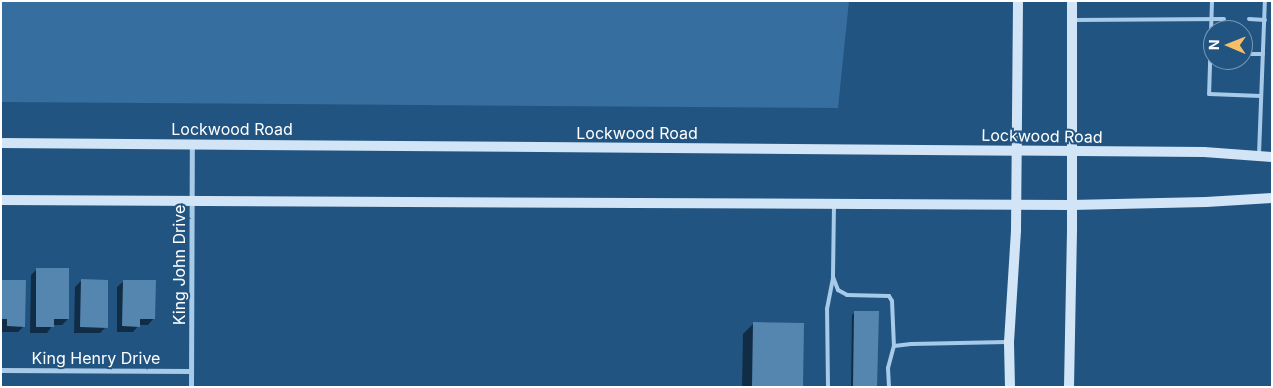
<!DOCTYPE html>
<html>
<head>
<meta charset="utf-8">
<style>
  body { margin:0 }
  #map { position:relative; width:1273px; height:388px; overflow:hidden; background:#215481; font-family:Inter,sans-serif }
  div>[style] { position:absolute }
  .green>* { inset:0; background:#356e9f }
  .shadow>* { inset:0; background:#0007 }
  .building>* { inset:0; background:#5586b0 }
  .lane>* { height:4px; margin:-2px; padding:0 2px; transform-origin:2px; border-radius:2px; background:#a7cae8 }
  .street>* { height:5px; margin:-2.5px; padding:0 2.5px; transform-origin:2.5px; border-radius:2.5px; background:#a7cae8 }
  .secondary>* { height:10px; margin:-5px; padding:0 5px; transform-origin:5px; border-radius:5px; background:#d2e5f6 }
  span { translate:-50% -50%; white-space:nowrap; text-align:center; line-height:1.15; -webkit-text-stroke:4px #215481; paint-order:stroke }
  .street-label { font-size:16px; color:#fff }
  .frame { position:absolute; inset:0; border:2px solid #fff; pointer-events:none }
  .north { position:absolute; left:1203px; top:20px; width:50px; height:50px; box-sizing:border-box; background:#215481; border:1px solid #7a98b3; border-radius:50%; rotate:271deg; font-size:14px; font-weight:700; line-height:20px; text-align:center; color:#fff }
  .north::after { content:''; display:block; margin:auto; width:18px; height:22px; background:#f5bf68; clip-path:polygon(50% 0,100% 100%,50% 72%,0 100%) }
</style>
</head>
<body>
<div id="map">
  <div class="green">
    <i style="clip-path:polygon(1px 1px,849px 1px,838px 108px,1px 102px)"></i>
  </div>
  <div class="shadow">
    <i style="clip-path:polygon(37px 269px,68px 319px,62px 325px,53px 325px,47px 333px,30px 333px,31px 275px)"></i>
    <i style="clip-path:polygon(82px 280px,106px 327px,100px 333px,74px 333px,75px 287px)"></i>
    <i style="clip-path:polygon(1px 281px,24px 326px,18px 332px,2px 332px)"></i>
    <i style="clip-path:polygon(124px 281px,154px 318px,148px 325px,139px 325px,133px 332px,117px 332px,117px 287px)"></i>
    <i style="clip-path:polygon(855px 312px,876px 387px,851px 387px,852px 315px)"></i>
    <i style="clip-path:polygon(754px 323px,802px 387px,742px 387px,743px 334px)"></i>
  </div>
  <div class="building">
    <i style="clip-path:polygon(36px 268px,69px 268px,69px 319px,54px 319px,54px 327px,36px 327px)"></i>
    <i style="clip-path:polygon(81px 279px,108px 280px,108px 328px,80px 327px)"></i>
    <i style="clip-path:polygon(1px 280px,26px 280px,25px 327px,7px 326px,7px 319px,1px 319px)"></i>
    <i style="clip-path:polygon(123px 280px,156px 280px,155px 319px,140px 319px,140px 327px,122px 326px)"></i>
    <i style="clip-path:polygon(854px 311px,879px 311px,877px 387px,853px 387px)"></i>
    <i style="clip-path:polygon(753px 322px,804px 323px,803px 387px,752px 387px)"></i>
  </div>
  <div class="lane">
    <i style="left:1212px;top:1px;width:93px;rotate:91.8deg"></i>
    <i style="left:1209px;top:94px;width:52px;rotate:2.2deg"></i>
    <i style="left:1249px;top:19px;width:16px;rotate:4deg"></i>
    <i style="left:1074px;top:20px;width:150px;rotate:-0.4deg"></i>
    <i style="left:1246px;top:54px;width:17px"></i>
    <i style="left:1259px;top:154px;width:153px;rotate:-87.8deg"></i>
    <i style="left:834px;top:204px;width:73px;rotate:90.8deg"></i>
    <i style="left:833px;top:277px;width:14px;rotate:69deg"></i>
    <i style="left:838px;top:290px;width:10px;rotate:29deg"></i>
    <i style="left:847px;top:295px;width:42px;rotate:1.4deg"></i>
    <i style="left:889px;top:296px;width:6px;rotate:59deg"></i>
    <i style="left:892px;top:301px;width:45px;rotate:87.5deg"></i>
    <i style="left:828px;top:387px;width:78px;rotate:-90.7deg"></i>
    <i style="left:827px;top:309px;width:31px;rotate:-79deg"></i>
    <i style="left:889px;top:387px;width:19px;rotate:-93deg"></i>
    <i style="left:888px;top:368px;width:23px;rotate:-75deg"></i>
    <i style="left:894px;top:346px;width:17px;rotate:-7deg"></i>
    <i style="left:911px;top:344px;width:96px;rotate:-1.2deg"></i>
  </div>
  <div class="street">
    <i style="left:1px;top:370px;width:190px;rotate:0.3deg"></i>
    <i style="left:191px;top:387px;width:242px;rotate:-89.8deg"></i>
  </div>
  <div class="secondary">
    <i style="left:1px;top:143px;width:1203px;rotate:0.43deg"></i>
    <i style="left:1204px;top:152px;width:68px;rotate:4.2deg"></i>
    <i style="left:1px;top:200px;width:1070px;rotate:0.27deg"></i>
    <i style="left:1071px;top:205px;width:135px;rotate:-1.3deg"></i>
    <i style="left:1206px;top:202px;width:66px;rotate:-3.5deg"></i>
    <i style="left:1010px;top:387px;width:45px;rotate:-91.3deg"></i>
    <i style="left:1009px;top:342px;width:111px;rotate:-86.4deg"></i>
    <i style="left:1016px;top:231px;width:230px;rotate:-89.5deg"></i>
    <i style="left:1069px;top:387px;width:157px;rotate:-88.9deg"></i>
    <i style="left:1072px;top:230px;width:229px;rotate:-90deg"></i>
  </div>
  <div class="street-label">
    <span style="left:232px;top:129px">Lockwood Road</span>
    <span style="left:637px;top:133px">Lockwood Road</span>
    <span style="left:1042px;top:136px;rotate:1deg">Lockwood Road</span>
    <span style="left:179px;top:265px;rotate:-90deg">King John Drive</span>
    <span style="left:96px;top:358px">King Henry Drive</span>
  </div>
  <div class="frame"></div>
  <div class="north">N</div>
</div>
</body>
</html>
